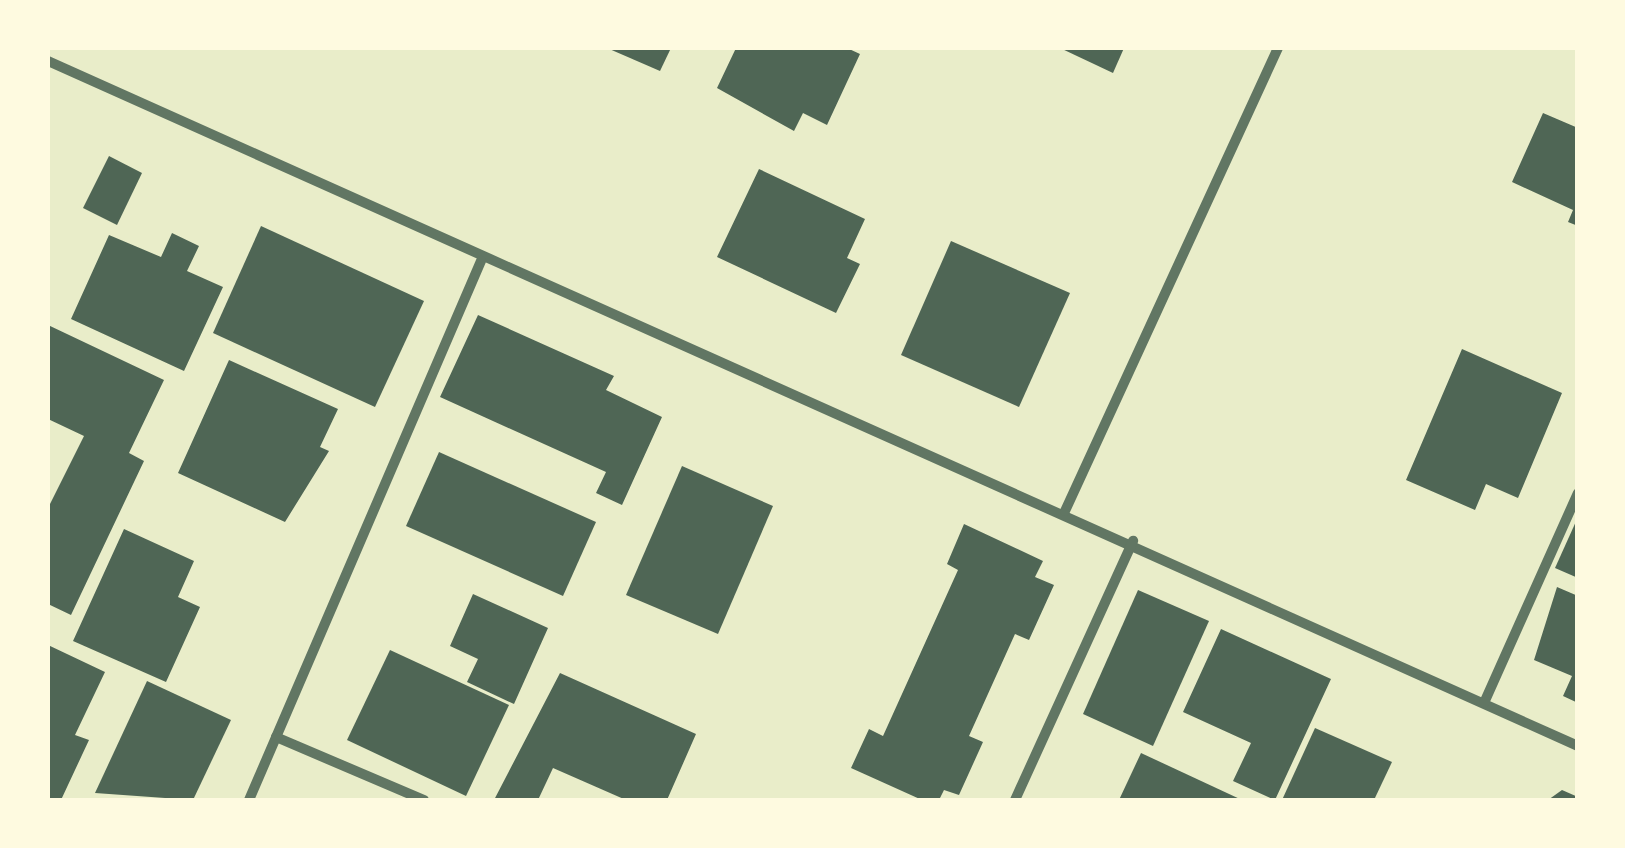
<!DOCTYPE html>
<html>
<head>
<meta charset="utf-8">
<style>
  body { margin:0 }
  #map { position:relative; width:1625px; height:848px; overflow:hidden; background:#e9edc9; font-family:Roboto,sans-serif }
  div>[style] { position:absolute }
  .building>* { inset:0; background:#4f6655 }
  .minor>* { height:10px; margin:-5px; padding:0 5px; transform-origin:5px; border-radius:5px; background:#617663 }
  span { translate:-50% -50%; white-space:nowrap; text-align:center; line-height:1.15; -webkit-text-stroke:8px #fefae0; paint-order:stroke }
  .frame { position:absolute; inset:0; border:50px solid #fefae0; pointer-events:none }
</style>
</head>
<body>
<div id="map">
  <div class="building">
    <i style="clip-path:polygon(607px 48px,671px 48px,660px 71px)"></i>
    <i style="clip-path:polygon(736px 48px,847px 48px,860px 54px,827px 125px,803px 113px,794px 131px,717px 88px)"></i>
    <i style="clip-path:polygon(1060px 48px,1124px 48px,1113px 73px)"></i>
    <i style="clip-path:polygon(1543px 113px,1578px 128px,1578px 226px,1568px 222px,1573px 210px,1512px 182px)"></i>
    <i style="clip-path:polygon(109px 156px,142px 173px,117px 225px,83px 208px)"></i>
    <i style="clip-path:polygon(759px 169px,865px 219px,847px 258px,860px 264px,836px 313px,717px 257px)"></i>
    <i style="clip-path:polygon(261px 226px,424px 301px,375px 407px,213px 333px)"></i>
    <i style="clip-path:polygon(172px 233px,199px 246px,187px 271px,223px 287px,184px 371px,71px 319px,109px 235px,161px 257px)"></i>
    <i style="clip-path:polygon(951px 241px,1070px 293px,1019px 407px,901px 355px)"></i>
    <i style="clip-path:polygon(478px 315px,614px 376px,606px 390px,662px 417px,622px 505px,596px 493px,606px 472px,440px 397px)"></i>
    <i style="clip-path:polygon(48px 325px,164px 380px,129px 453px,144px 461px,71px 615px,48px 604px,48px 508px,84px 436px,48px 419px)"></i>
    <i style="clip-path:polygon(1462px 349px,1562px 393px,1518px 498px,1486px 484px,1475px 510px,1406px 480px)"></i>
    <i style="clip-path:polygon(229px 360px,338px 409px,320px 447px,329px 451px,285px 522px,178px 473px)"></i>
    <i style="clip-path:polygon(439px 452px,596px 522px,563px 596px,406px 526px)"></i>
    <i style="clip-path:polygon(682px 466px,773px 506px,718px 634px,626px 595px)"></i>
    <i style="clip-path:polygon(1578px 517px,1578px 578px,1555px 568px)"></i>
    <i style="clip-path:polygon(964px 524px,1043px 561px,1035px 577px,1054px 585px,1029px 640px,1015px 634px,969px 736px,983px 742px,959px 795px,944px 790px,939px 800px,922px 800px,851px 768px,869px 729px,883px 736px,958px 570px,947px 564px)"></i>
    <i style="clip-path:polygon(124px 529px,194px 561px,178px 597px,200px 607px,166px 682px,73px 641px)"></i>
    <i style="clip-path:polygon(1557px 587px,1578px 596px,1578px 703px,1563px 696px,1572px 676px,1534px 660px)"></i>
    <i style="clip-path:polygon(1138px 590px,1209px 621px,1153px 746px,1083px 714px)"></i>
    <i style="clip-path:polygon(473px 594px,548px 628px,514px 704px,467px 682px,478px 659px,450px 646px)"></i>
    <i style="clip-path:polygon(1221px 629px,1331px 679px,1275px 800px,1233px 781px,1251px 743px,1183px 712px)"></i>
    <i style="clip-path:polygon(48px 645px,105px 672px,75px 735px,89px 740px,61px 800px,48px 800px)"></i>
    <i style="clip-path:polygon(390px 650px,509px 705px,466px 796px,347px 740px)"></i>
    <i style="clip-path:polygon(560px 673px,696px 734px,667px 800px,626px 800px,553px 768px,538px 800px,494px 800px)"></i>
    <i style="clip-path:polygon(147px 681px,231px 720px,193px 800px,95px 793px)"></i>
    <i style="clip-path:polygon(1315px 728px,1392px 762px,1374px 800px,1282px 800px)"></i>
    <i style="clip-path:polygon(1141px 753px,1242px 800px,1119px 800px)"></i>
    <i style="clip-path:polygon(1562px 790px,1578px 797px,1578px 800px,1548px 800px)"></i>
  </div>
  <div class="minor">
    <i style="left:48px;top:61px;width:1676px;rotate:24.12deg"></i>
    <i style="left:1065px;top:511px;width:510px;rotate:-65.3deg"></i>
    <i style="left:1484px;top:703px;width:230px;rotate:-65.9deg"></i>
    <i style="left:276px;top:737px;width:161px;rotate:23.1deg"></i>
    <i style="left:249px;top:800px;width:587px;rotate:-66.71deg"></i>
    <i style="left:1015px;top:800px;width:285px;rotate:-65.5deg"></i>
  </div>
  <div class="frame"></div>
</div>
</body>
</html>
